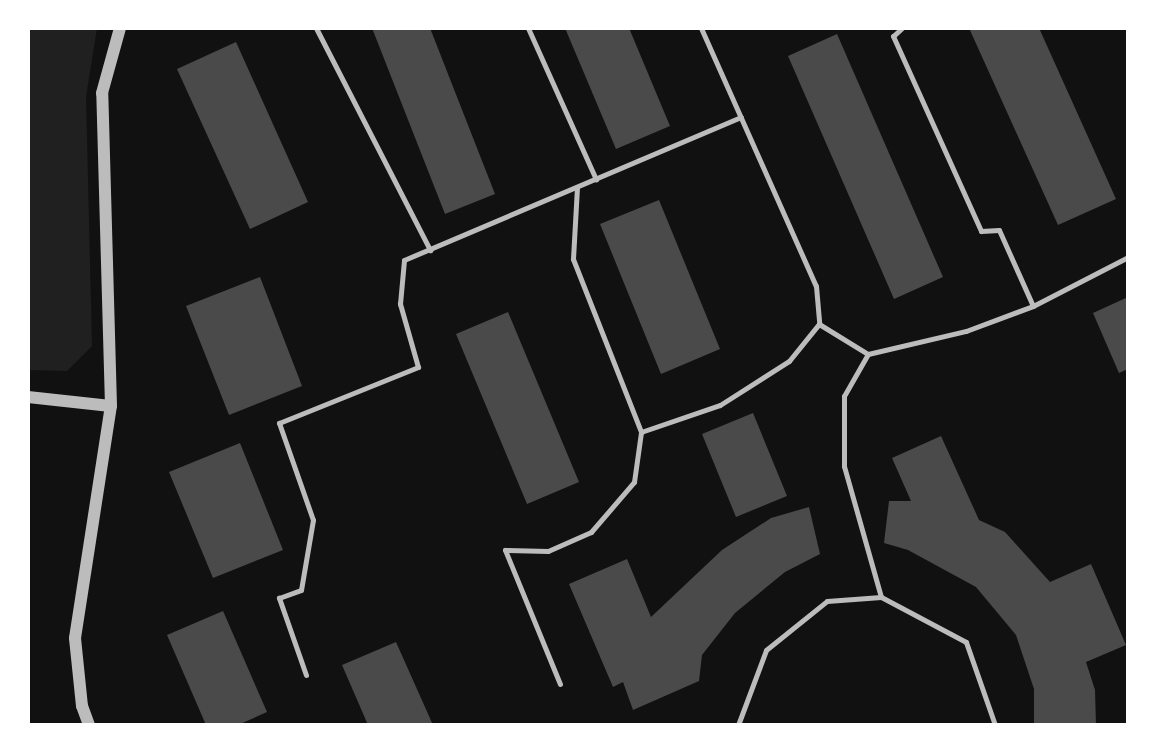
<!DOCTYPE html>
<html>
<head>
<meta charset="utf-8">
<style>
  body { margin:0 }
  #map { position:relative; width:1156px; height:753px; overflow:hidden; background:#111; font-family:Jost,sans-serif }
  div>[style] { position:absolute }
  .green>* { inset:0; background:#202020 }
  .building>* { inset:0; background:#4a4a4a }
  .service>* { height:5px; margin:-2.5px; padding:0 2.5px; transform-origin:2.5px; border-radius:2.5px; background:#bcbcbc }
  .tertiary>* { height:12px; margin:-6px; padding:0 6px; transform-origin:6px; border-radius:6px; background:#bcbcbc }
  span { translate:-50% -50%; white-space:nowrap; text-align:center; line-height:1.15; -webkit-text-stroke:5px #fff; paint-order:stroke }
  .frame { position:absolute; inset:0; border:30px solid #fff; pointer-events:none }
</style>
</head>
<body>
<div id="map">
  <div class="green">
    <i style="clip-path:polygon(28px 28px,97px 28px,86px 97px,92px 346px,67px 371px,28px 370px)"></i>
  </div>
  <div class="building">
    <i style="clip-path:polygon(372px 28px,430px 28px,495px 194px,445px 214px)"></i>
    <i style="clip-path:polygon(565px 28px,629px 28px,670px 126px,616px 149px)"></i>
    <i style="clip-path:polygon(969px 28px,1039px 28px,1116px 199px,1058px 225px)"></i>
    <i style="clip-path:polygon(837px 34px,943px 277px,894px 299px,788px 56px)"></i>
    <i style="clip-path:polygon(236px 42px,308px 202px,250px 229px,177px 69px)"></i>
    <i style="clip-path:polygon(659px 200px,720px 349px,661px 374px,600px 224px)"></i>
    <i style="clip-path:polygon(260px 277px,302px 386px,229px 415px,186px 306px)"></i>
    <i style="clip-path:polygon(1128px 297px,1128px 369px,1119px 373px,1093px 313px)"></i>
    <i style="clip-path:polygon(508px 312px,579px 482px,527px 504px,456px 334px)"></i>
    <i style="clip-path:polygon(753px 413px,787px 496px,736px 517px,702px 434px)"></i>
    <i style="clip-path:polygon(941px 436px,979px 520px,1005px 532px,1050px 582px,1091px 564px,1126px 645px,1086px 662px,1095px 690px,1096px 725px,1034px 725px,1034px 689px,1016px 635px,976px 587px,908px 550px,884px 543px,889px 501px,911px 501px,892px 458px)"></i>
    <i style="clip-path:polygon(240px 443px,283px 550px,213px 578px,169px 472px)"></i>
    <i style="clip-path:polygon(809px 507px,820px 554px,785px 572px,735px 613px,702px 655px,699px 681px,633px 710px,623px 682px,613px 687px,569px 584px,627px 559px,651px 617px,722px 550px,771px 518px)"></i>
    <i style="clip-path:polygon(223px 611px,267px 712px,238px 725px,206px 725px,167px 635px)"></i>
    <i style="clip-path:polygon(396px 642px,433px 725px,368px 725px,342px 665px)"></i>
  </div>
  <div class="service">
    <i style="left:316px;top:28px;width:250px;rotate:62.8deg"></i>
    <i style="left:528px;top:28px;width:166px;rotate:65.8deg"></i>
    <i style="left:701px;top:28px;width:282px;rotate:66deg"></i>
    <i style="left:816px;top:286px;width:38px;rotate:85deg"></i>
    <i style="left:819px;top:324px;width:57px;rotate:31.5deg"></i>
    <i style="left:902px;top:28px;width:12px;rotate:138deg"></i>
    <i style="left:893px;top:36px;width:214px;rotate:65.7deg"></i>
    <i style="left:981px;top:231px;width:18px;rotate:-3deg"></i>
    <i style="left:999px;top:230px;width:83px;rotate:65.9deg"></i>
    <i style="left:577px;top:187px;width:72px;rotate:93.2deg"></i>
    <i style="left:573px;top:259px;width:186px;rotate:68.5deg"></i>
    <i style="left:641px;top:432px;width:83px;rotate:-18.9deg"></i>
    <i style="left:720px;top:405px;width:82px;rotate:-32.5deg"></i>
    <i style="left:789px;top:361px;width:48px;rotate:-51deg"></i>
    <i style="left:306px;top:675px;width:82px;rotate:-109.3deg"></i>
    <i style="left:279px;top:598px;width:23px;rotate:-20deg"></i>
    <i style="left:301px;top:590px;width:71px;rotate:-80.3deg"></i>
    <i style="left:313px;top:520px;width:103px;rotate:-109.3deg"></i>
    <i style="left:279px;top:423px;width:150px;rotate:-21.9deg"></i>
    <i style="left:418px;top:367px;width:66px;rotate:-105.9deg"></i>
    <i style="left:400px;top:304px;width:44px;rotate:-84.8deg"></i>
    <i style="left:404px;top:260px;width:366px;rotate:-23deg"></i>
    <i style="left:560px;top:684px;width:145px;rotate:-112.3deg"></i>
    <i style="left:505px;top:550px;width:43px;rotate:1.3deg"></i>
    <i style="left:548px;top:551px;width:47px;rotate:-23.8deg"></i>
    <i style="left:591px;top:532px;width:66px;rotate:-49.3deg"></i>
    <i style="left:634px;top:482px;width:50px;rotate:-82deg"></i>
    <i style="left:738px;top:725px;width:80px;rotate:-69.5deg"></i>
    <i style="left:766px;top:650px;width:78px;rotate:-38.8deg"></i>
    <i style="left:827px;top:601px;width:54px;rotate:-4.2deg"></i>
    <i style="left:995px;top:725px;width:88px;rotate:-109.3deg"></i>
    <i style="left:966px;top:642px;width:96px;rotate:-152.1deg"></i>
    <i style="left:881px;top:597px;width:136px;rotate:-105.8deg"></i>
    <i style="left:844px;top:466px;width:70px;rotate:-90deg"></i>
    <i style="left:844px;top:396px;width:48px;rotate:-60.3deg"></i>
    <i style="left:868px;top:354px;width:101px;rotate:-13.2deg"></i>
    <i style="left:966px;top:331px;width:72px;rotate:-20.5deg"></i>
    <i style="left:1033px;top:306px;width:107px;rotate:-27.3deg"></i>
  </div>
  <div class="tertiary">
    <i style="left:28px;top:397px;width:83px;rotate:6.2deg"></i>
    <i style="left:111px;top:406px;width:313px;rotate:-91.6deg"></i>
    <i style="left:102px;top:93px;width:67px;rotate:-74.5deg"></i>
    <i style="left:89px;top:725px;width:20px;rotate:-110deg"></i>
    <i style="left:82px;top:706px;width:68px;rotate:-95.9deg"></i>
    <i style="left:75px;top:638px;width:235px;rotate:-81.2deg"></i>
  </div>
  <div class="frame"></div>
</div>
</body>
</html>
